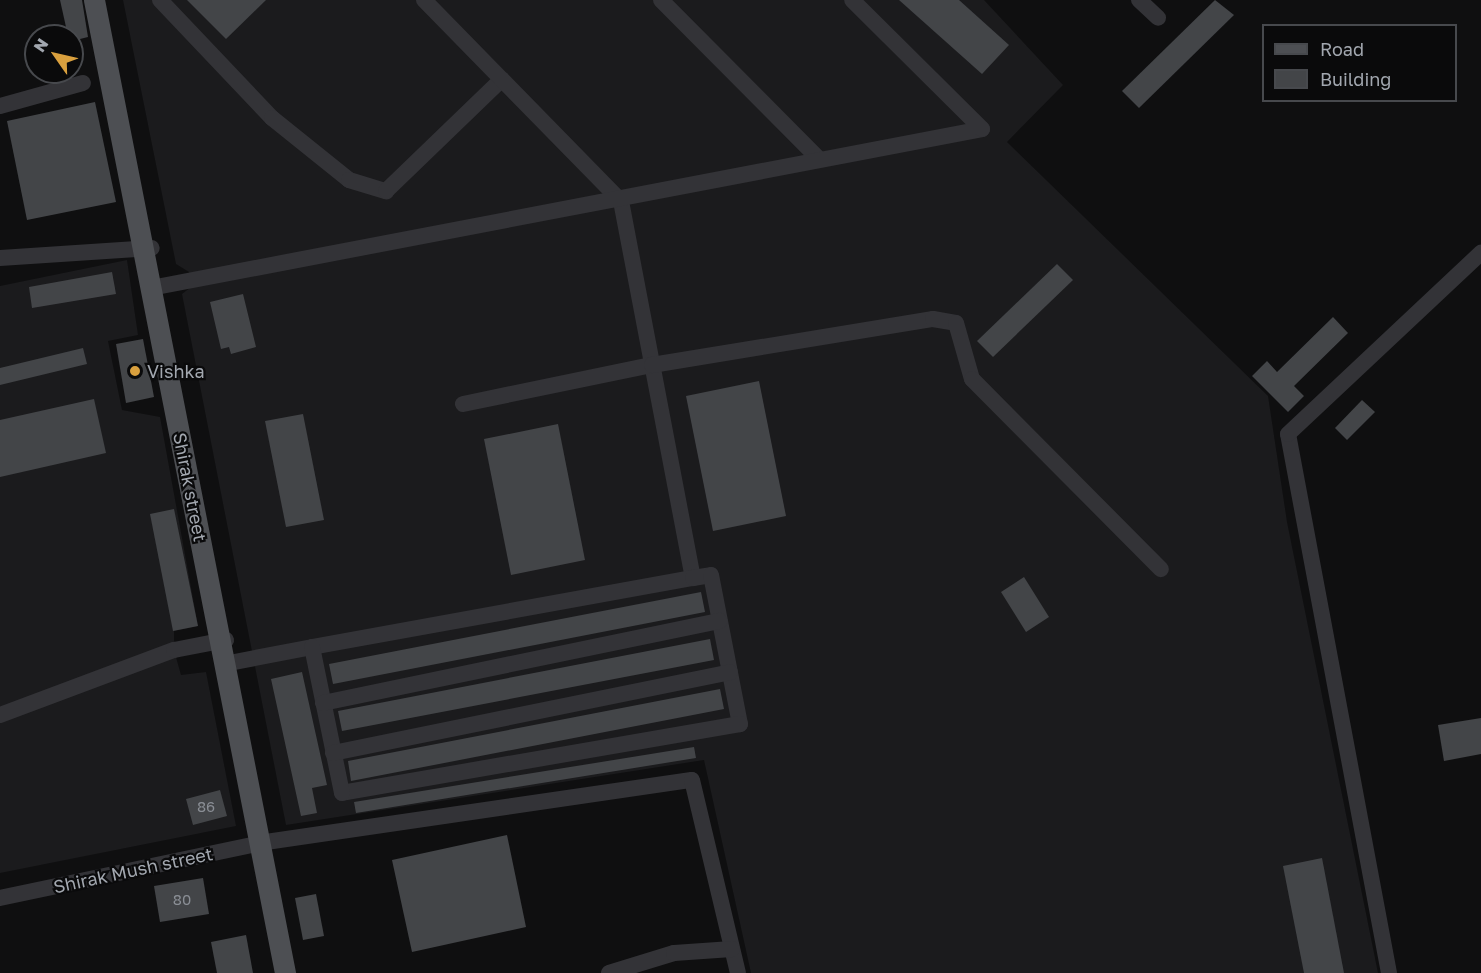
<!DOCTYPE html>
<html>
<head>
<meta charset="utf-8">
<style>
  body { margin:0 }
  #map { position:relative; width:1481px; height:973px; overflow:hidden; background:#0f0f10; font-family:"Golos Text",sans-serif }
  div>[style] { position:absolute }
  .built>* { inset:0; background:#1b1b1d }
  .building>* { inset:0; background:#434548 }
  .minor>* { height:16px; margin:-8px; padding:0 8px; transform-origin:8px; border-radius:8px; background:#333337 }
  .major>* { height:21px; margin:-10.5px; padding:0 10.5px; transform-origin:10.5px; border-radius:10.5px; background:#4d4f53 }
  .dots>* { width:16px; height:16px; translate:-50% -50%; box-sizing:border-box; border:3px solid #0a0a0b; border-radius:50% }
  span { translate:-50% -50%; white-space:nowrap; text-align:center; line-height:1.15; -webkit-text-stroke:4.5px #0a0a0b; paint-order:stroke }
  .number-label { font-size:15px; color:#8a8e95 }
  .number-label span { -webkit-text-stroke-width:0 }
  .poi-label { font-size:18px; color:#a2a7af }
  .left { translate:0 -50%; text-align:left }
  .street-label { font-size:18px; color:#a2a7af }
  .legend { position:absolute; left:1262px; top:24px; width:195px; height:78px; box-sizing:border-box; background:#0a0a0b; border:2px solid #47494d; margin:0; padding:8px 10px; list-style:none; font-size:18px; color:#a2a7af }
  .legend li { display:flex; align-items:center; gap:12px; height:30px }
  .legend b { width:30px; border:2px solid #47494d }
  .north { position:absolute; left:24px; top:24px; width:60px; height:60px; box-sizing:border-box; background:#0a0a0b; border:2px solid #47494d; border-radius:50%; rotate:304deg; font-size:16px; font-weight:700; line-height:24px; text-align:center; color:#a2a7af }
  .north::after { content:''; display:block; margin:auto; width:21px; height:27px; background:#d9a03e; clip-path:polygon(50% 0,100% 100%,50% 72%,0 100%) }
</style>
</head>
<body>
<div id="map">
  <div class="built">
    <i style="clip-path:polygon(123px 0,984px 0,1063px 85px,1007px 142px,1268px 396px,1287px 522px,1378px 973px,751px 973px,704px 760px,286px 825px,182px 294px,191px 287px,189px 272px,176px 264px)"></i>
    <i style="clip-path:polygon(127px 260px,138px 335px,108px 341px,122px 410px,160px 417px,198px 626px,174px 631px,174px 650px,181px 675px,206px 672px,236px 826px,0 873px,0 286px)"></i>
  </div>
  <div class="building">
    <i style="clip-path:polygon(60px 0,82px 0,88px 37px,72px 41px,68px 36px)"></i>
    <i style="clip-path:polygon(187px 0,266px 0,226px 39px)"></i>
    <i style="clip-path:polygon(899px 0,959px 0,1009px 45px,982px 74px)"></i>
    <i style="clip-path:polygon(1215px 0,1234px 15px,1139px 108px,1122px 91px)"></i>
    <i style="clip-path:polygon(95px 102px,116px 202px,27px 220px,7px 121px)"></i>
    <i style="clip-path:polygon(1057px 264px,1073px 280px,993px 357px,977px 341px)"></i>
    <i style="clip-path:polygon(112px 272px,116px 294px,32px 308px,29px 287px)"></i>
    <i style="clip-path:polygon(243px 294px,256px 347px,231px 354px,229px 347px,221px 349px,210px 302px)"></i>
    <i style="clip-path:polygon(1333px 317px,1348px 333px,1294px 386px,1304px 396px,1288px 412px,1252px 376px,1267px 361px,1277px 372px)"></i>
    <i style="clip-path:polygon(143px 339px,154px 397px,126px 403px,116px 344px)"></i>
    <i style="clip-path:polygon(83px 348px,87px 364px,0 385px,0 368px)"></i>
    <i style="clip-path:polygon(759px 381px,786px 516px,713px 531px,686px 396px)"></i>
    <i style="clip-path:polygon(94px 399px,106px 453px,0 477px,0 420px)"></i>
    <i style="clip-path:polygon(1362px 400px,1375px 412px,1347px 440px,1335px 428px)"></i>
    <i style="clip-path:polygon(303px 414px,324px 520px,286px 527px,265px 421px)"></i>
    <i style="clip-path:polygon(558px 424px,585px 560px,511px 575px,484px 439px)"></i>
    <i style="clip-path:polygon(174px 509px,198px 626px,173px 631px,150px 514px)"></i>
    <i style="clip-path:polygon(1024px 577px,1049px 617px,1026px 632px,1001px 592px)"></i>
    <i style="clip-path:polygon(701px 592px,705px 612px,333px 684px,329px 664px)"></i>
    <i style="clip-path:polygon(710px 639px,714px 660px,342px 731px,338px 711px)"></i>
    <i style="clip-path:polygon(302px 672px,327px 785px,312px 788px,317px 813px,301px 816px,271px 679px)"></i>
    <i style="clip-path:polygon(720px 689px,724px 709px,351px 781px,348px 761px)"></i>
    <i style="clip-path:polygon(1481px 718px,1481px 754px,1444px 761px,1438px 725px)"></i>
    <i style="clip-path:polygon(694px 747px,696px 758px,356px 813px,354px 802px)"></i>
    <i style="clip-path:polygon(220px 790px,227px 816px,193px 825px,186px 799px)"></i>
    <i style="clip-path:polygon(507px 835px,526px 927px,412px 952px,392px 860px)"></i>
    <i style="clip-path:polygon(1322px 858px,1344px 973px,1304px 973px,1283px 866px)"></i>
    <i style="clip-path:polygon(203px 878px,209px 914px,160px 922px,154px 886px)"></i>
    <i style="clip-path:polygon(316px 894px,324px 936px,303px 940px,295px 898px)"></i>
    <i style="clip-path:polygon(246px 935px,253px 973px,217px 973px,211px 942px)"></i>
  </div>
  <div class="minor">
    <i style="left:160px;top:0;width:163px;rotate:46.5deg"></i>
    <i style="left:272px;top:118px;width:99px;rotate:38.8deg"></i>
    <i style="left:349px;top:180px;width:39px;rotate:17deg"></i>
    <i style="left:386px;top:191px;width:161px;rotate:-44deg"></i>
    <i style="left:424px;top:0;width:281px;rotate:45.6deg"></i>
    <i style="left:621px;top:201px;width:384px;rotate:79.2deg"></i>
    <i style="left:661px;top:0;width:224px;rotate:45.2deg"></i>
    <i style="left:1139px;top:0;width:26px;rotate:43deg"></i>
    <i style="left:0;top:106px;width:86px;rotate:-15.5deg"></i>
    <i style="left:0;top:258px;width:152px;rotate:-3.8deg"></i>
    <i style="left:151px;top:288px;width:846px;rotate:-10.83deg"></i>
    <i style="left:982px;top:129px;width:183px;rotate:-135.2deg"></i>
    <i style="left:463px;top:404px;width:193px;rotate:-11.7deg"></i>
    <i style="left:652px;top:365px;width:285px;rotate:-9.3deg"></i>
    <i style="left:933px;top:319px;width:23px;rotate:10deg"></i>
    <i style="left:956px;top:323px;width:58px;rotate:74.1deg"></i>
    <i style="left:972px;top:379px;width:268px;rotate:45.2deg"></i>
    <i style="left:224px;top:664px;width:90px;rotate:-10.9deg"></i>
    <i style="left:312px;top:647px;width:387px;rotate:-10.3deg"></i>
    <i style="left:693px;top:578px;width:18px;rotate:-9deg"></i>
    <i style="left:711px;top:575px;width:152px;rotate:79deg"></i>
    <i style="left:740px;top:724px;width:404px;rotate:170.2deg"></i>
    <i style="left:342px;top:793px;width:149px;rotate:-101.6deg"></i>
    <i style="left:323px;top:703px;width:405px;rotate:-11.7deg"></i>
    <i style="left:0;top:715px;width:186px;rotate:-20.5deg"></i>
    <i style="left:174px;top:650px;width:53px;rotate:-10.9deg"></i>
    <i style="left:333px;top:753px;width:405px;rotate:-11.5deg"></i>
    <i style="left:0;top:898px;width:272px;rotate:-11.9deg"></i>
    <i style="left:266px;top:842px;width:430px;rotate:-8.3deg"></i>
    <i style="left:692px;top:780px;width:198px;rotate:76.6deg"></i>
    <i style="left:609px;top:973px;width:68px;rotate:-17.1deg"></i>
    <i style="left:674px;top:953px;width:58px;rotate:-3.9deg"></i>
    <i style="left:1389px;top:973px;width:548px;rotate:-100.61deg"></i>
    <i style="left:1288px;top:434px;width:265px;rotate:-43.2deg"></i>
  </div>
  <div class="major">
    <i style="left:94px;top:0;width:992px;rotate:78.89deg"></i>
  </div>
  <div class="dots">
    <i style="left:135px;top:371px;background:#d9a03e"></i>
  </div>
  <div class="number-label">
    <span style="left:206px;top:807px">86</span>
    <span style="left:182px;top:900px">80</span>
  </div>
  <div class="poi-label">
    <span class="left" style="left:147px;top:371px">Vishka</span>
  </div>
  <div class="street-label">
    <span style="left:190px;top:487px;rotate:79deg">Shirak street</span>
    <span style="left:133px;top:870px;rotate:-12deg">Shirak Mush street</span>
  </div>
  <ul class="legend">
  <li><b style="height:8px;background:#4d4f53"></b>Road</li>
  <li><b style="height:16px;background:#434548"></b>Building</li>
  </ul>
  <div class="north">N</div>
</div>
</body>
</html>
